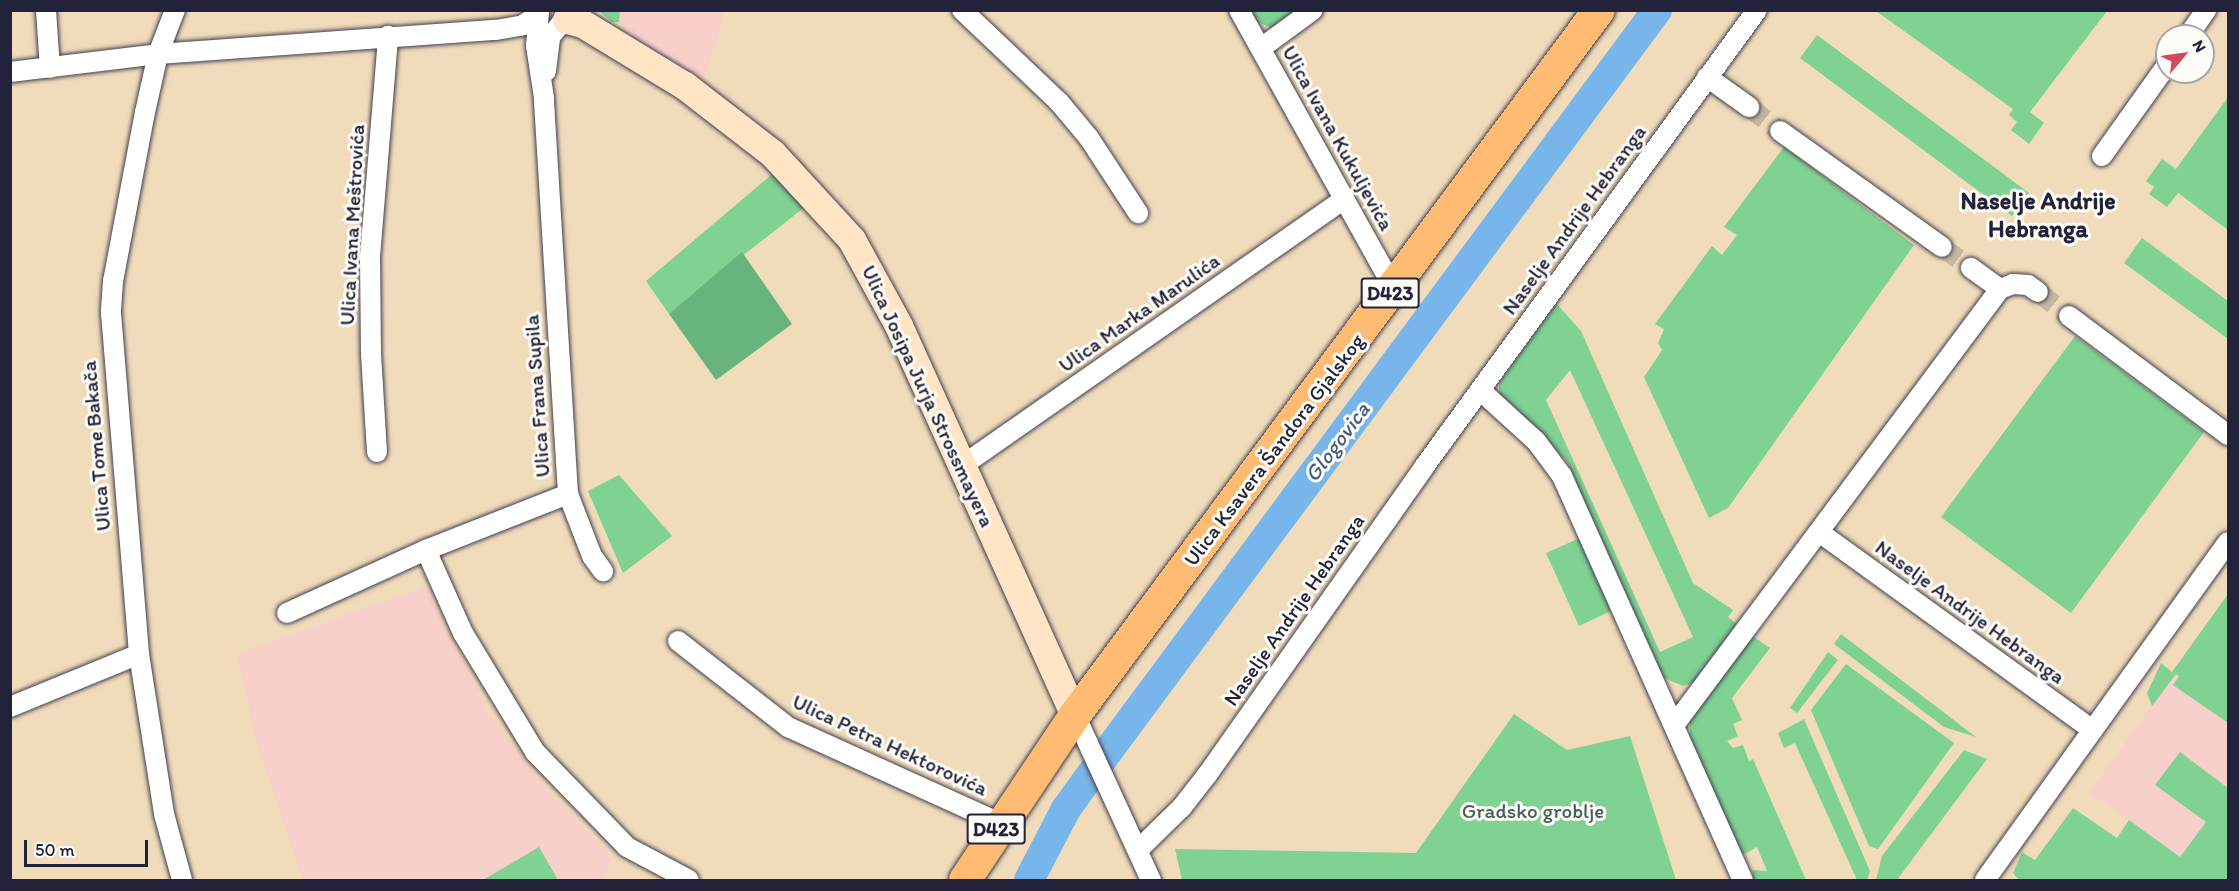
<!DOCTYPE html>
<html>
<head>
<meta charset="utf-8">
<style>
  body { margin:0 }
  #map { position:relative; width:2239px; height:891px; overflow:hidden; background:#f0dcbb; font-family:Itim,sans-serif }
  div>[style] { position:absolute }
  .built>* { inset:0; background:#f7d0ca }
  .green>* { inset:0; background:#80d293 }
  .forest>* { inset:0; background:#68b47d }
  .river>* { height:30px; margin:-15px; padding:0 15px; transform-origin:15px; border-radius:15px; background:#78b5ea }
  .street-tunnel>* { height:20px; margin-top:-10px; transform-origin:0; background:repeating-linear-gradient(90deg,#c7b7a1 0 20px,transparent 0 30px) }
  .roads { filter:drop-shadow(0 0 2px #413e4e) drop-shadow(0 0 2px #413e4e) }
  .street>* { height:20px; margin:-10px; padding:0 10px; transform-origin:10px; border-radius:10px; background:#fff }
  .secondary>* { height:28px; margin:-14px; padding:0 14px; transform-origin:14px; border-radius:14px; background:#ffe4c6 }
  .primary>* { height:32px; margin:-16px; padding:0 16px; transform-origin:16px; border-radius:16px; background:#febb71 }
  span { translate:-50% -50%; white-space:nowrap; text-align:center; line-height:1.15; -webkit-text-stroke:6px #fdfcf7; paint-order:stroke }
  .shield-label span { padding:2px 4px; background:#fdfcf7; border:2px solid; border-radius:4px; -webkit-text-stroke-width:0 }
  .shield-label { font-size:20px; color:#22223b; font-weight:700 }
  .street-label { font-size:21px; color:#22223b }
  .park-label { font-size:21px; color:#43605a }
  .water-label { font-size:22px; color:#445d81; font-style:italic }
  .quarter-label { font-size:24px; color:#22223b; font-weight:700 }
  .frame { position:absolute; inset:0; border:12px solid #22223b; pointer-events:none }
  .north { position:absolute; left:2155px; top:24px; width:60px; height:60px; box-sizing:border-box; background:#fdfcf7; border:2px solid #a5a5ac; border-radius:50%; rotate:61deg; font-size:16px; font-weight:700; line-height:24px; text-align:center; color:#22223b }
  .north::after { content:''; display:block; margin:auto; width:21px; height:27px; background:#d1495b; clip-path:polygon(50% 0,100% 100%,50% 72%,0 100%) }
  .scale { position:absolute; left:24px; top:840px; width:124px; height:27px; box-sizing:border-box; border:3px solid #22223b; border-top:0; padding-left:8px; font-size:18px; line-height:21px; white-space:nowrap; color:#22223b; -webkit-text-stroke:4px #fdfcf7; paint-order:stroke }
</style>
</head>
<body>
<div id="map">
  <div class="built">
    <i style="clip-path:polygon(620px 11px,723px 11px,722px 24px,702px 84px,623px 33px)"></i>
    <i style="clip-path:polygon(426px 586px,487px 710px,546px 790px,612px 858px,603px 880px,303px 880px,257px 744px,237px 654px)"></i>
    <i style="clip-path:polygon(2176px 673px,2179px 676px,2173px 685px,2228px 723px,2228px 880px,2087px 880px,2129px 820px,2099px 798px,2096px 801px,2087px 795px)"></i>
  </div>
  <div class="green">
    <i style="clip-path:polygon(599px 11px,620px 11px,619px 22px,612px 22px)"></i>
    <i style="clip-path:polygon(1250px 11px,1296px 11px,1272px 28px,1255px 21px)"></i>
    <i style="clip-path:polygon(1876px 11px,2107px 11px,2030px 112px,2044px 123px,2029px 144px,2011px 130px,2017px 122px,2009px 115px,2013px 109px)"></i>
    <i style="clip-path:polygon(1817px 35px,2029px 193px,2012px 216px,1800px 58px)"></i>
    <i style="clip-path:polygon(2228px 97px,2228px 230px,2178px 193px,2167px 207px,2149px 194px,2154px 187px,2146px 181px,2162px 159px,2176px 169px)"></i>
    <i style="clip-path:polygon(1784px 147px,1914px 245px,1728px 508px,1709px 518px,1644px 377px,1662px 350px,1658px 343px,1664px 329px,1655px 324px,1712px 246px,1722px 255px,1737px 235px,1724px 227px)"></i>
    <i style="clip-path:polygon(777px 170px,811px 202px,669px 314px,646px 281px)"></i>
    <i style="clip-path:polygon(2142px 238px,2228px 301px,2228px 339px,2124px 263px)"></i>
    <i style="clip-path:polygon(evenodd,1556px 303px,1581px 331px,1693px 583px,1733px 610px,1728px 617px,1737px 624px,1701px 679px,1693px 683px,1683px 686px,1664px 678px,1566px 460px,1499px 393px,1499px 383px,1556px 303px,1570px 370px,1693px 637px,1660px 652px,1546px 400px,1570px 370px)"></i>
    <i style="clip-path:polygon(2075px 336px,2204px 432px,2071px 613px,1941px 517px)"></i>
    <i style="clip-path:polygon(619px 475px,672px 536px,623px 573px,588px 491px)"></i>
    <i style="clip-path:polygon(1580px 538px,1613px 610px,1579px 626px,1546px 553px)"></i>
    <i style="clip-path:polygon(2228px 594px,2228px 723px,2173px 685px,2179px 676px,2176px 674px,2152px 706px,2147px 693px,2161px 663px,2172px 672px)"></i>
    <i style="clip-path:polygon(1841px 634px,1976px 737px,1944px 727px,1834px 644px)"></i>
    <i style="clip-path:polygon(1751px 635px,1770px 648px,1732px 698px,1742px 720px,1733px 724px,1738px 736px,1727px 741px,1733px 748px,1743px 745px,1749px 761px,1753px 759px,1806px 880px,1751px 880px,1753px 870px,1767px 871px,1757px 847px,1745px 854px,1740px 852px,1690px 740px,1690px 719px)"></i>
    <i style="clip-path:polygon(1828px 652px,1838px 660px,1797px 713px,1790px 708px)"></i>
    <i style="clip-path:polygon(1846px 664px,1954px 743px,1878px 849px,1869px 846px,1811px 710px)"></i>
    <i style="clip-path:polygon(1514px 714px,1567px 750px,1630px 736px,1676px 880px,1182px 880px,1175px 849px,1416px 853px)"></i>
    <i style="clip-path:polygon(1804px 719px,1870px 871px,1867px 880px,1857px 880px,1795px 743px,1784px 748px,1778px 733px)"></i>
    <i style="clip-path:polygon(1964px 750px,1987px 759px,1897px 880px,1876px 880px,1882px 856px)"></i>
    <i style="clip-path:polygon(2180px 752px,2228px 788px,2228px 880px,2019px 880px,2013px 873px,2022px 852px,2035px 860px,2073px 808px,2117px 838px,2129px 820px,2180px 857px,2206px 822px,2155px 785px)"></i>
    <i style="clip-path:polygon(539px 847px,558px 880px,483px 880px)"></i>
  </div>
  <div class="forest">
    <i style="clip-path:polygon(742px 252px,792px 324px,716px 380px,669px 314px)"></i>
  </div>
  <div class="river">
    <i style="left:1029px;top:880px;width:80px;rotate:-62.5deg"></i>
    <i style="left:1066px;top:809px;width:58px;rotate:-54.1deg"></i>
    <i style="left:1100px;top:762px;width:936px;rotate:-53.47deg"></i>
  </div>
  <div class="street-tunnel">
    <i style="left:1749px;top:107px;width:39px;rotate:38deg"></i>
    <i style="left:1942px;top:247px;width:36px;rotate:36deg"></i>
    <i style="left:2038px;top:292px;width:39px;rotate:38deg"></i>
  </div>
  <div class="roads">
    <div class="street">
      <i style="left:46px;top:10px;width:58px;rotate:86.1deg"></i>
      <i style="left:175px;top:10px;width:47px;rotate:111.1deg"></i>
      <i style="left:158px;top:54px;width:59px;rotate:102.6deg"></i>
      <i style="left:145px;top:112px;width:172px;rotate:100.7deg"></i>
      <i style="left:113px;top:281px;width:32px;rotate:94deg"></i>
      <i style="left:111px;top:313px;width:342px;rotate:85.3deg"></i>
      <i style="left:139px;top:654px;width:162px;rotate:81.1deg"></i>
      <i style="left:164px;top:814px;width:68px;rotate:74.7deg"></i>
      <i style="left:962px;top:10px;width:134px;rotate:43.5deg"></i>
      <i style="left:1059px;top:102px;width:47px;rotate:50.2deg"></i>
      <i style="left:1089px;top:138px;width:90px;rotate:56.8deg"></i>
      <i style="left:1239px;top:10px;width:318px;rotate:60.9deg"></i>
      <i style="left:2188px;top:36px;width:32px;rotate:-55deg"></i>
      <i style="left:1261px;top:48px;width:64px;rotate:-36.2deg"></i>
      <i style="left:546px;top:71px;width:34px;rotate:-83deg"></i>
      <i style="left:550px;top:37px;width:21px;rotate:-51deg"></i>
      <i style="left:10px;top:72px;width:149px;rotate:-6.9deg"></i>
      <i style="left:158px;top:54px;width:339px;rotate:-4.1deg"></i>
      <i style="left:496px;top:30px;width:27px;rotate:-10deg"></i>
      <i style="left:523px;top:25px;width:17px;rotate:-33deg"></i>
      <i style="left:1707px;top:77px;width:52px;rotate:35.5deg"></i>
      <i style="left:1780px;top:131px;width:199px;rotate:35.6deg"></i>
      <i style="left:2102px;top:156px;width:112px;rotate:-54.5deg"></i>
      <i style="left:2000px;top:289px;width:14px;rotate:-21deg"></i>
      <i style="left:2013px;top:284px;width:15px;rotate:4deg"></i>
      <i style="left:2028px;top:285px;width:12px;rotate:35deg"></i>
      <i style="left:2069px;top:316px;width:199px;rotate:36.8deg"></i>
      <i style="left:1481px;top:391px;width:74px;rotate:42.3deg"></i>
      <i style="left:1536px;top:441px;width:44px;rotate:53.4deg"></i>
      <i style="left:1562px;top:476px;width:443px;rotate:65.9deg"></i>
      <i style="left:377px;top:452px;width:99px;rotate:-93.5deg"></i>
      <i style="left:371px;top:353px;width:96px;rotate:-90.6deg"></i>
      <i style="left:370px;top:257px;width:222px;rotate:-85.3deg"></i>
      <i style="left:963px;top:465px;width:463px;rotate:-34.9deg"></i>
      <i style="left:568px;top:494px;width:66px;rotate:68.8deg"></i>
      <i style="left:592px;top:556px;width:19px;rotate:54deg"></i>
      <i style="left:1819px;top:532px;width:338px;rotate:35.9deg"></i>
      <i style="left:426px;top:550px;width:91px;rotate:66deg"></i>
      <i style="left:463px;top:633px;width:139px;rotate:58.8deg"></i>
      <i style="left:535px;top:752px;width:132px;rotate:45.9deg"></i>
      <i style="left:627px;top:847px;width:70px;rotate:28deg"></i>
      <i style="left:287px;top:613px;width:153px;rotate:-24.4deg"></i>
      <i style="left:426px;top:550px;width:153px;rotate:-21.5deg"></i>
      <i style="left:568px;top:494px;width:397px;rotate:-93.5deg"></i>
      <i style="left:544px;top:98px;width:53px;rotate:-98.7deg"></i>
      <i style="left:536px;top:46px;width:36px;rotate:-85deg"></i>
      <i style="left:678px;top:641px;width:140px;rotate:38deg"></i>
      <i style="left:788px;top:727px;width:233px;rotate:24.4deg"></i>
      <i style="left:10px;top:707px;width:139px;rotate:-22.3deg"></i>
      <i style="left:1075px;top:715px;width:182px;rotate:65.3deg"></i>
      <i style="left:1675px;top:724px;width:543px;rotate:-53.24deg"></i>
      <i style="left:2000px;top:289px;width:36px;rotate:-144deg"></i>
      <i style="left:1138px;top:850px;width:62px;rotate:-44.3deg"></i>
      <i style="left:1182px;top:807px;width:41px;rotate:-52deg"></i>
      <i style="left:1207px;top:775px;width:377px;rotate:-54.8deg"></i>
      <i style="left:1424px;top:467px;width:565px;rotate:-53.92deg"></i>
      <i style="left:1985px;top:880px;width:416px;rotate:-54.3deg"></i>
    </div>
    <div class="secondary">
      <i style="left:567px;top:20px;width:16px;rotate:14deg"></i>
      <i style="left:583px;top:24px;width:119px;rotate:31.3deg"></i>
      <i style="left:685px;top:86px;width:111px;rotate:37.7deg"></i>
      <i style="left:773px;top:154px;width:117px;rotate:47.4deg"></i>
      <i style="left:852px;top:240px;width:98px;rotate:61.3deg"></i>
      <i style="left:899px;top:326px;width:427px;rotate:65.7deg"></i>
    </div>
    <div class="primary">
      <i style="left:965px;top:880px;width:198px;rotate:-56.3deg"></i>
      <i style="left:1075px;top:715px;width:878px;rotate:-53.38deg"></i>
    </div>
  </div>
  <div class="shield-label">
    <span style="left:1390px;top:293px">D423</span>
    <span style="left:996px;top:829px">D423</span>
  </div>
  <div class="street-label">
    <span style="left:1338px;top:138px;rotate:61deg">Ulica Ivana Kukuljevića</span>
    <span style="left:1574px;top:220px;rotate:-54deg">Naselje Andrije Hebranga</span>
    <span style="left:352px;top:225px;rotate:-87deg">Ulica Ivana Meštrovića</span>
    <span style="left:1139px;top:313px;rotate:-35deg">Ulica Marka Marulića</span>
    <span style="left:537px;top:396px;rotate:-94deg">Ulica Frana Supila</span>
    <span style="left:928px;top:396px;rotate:65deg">Ulica Josipa Jurja Strossmayera</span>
    <span style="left:96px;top:446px;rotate:-95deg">Ulica Tome Bakača</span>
    <span style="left:1274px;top:450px;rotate:-53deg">Ulica Ksavera Šandora Gjalskog</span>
    <span style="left:1294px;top:610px;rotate:-55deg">Naselje Andrije Hebranga</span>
    <span style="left:1970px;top:612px;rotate:36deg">Naselje Andrije Hebranga</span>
    <span style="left:890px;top:745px;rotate:25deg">Ulica Petra Hektorovića</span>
  </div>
  <div class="park-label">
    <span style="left:1533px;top:811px">Gradsko groblje</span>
  </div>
  <div class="water-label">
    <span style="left:1337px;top:442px;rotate:-53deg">Glogovica</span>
  </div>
  <div class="quarter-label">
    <span style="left:2038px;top:215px">Naselje Andrije<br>Hebranga</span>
  </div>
  <div class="frame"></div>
  <div class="north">N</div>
  <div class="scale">50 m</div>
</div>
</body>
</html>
